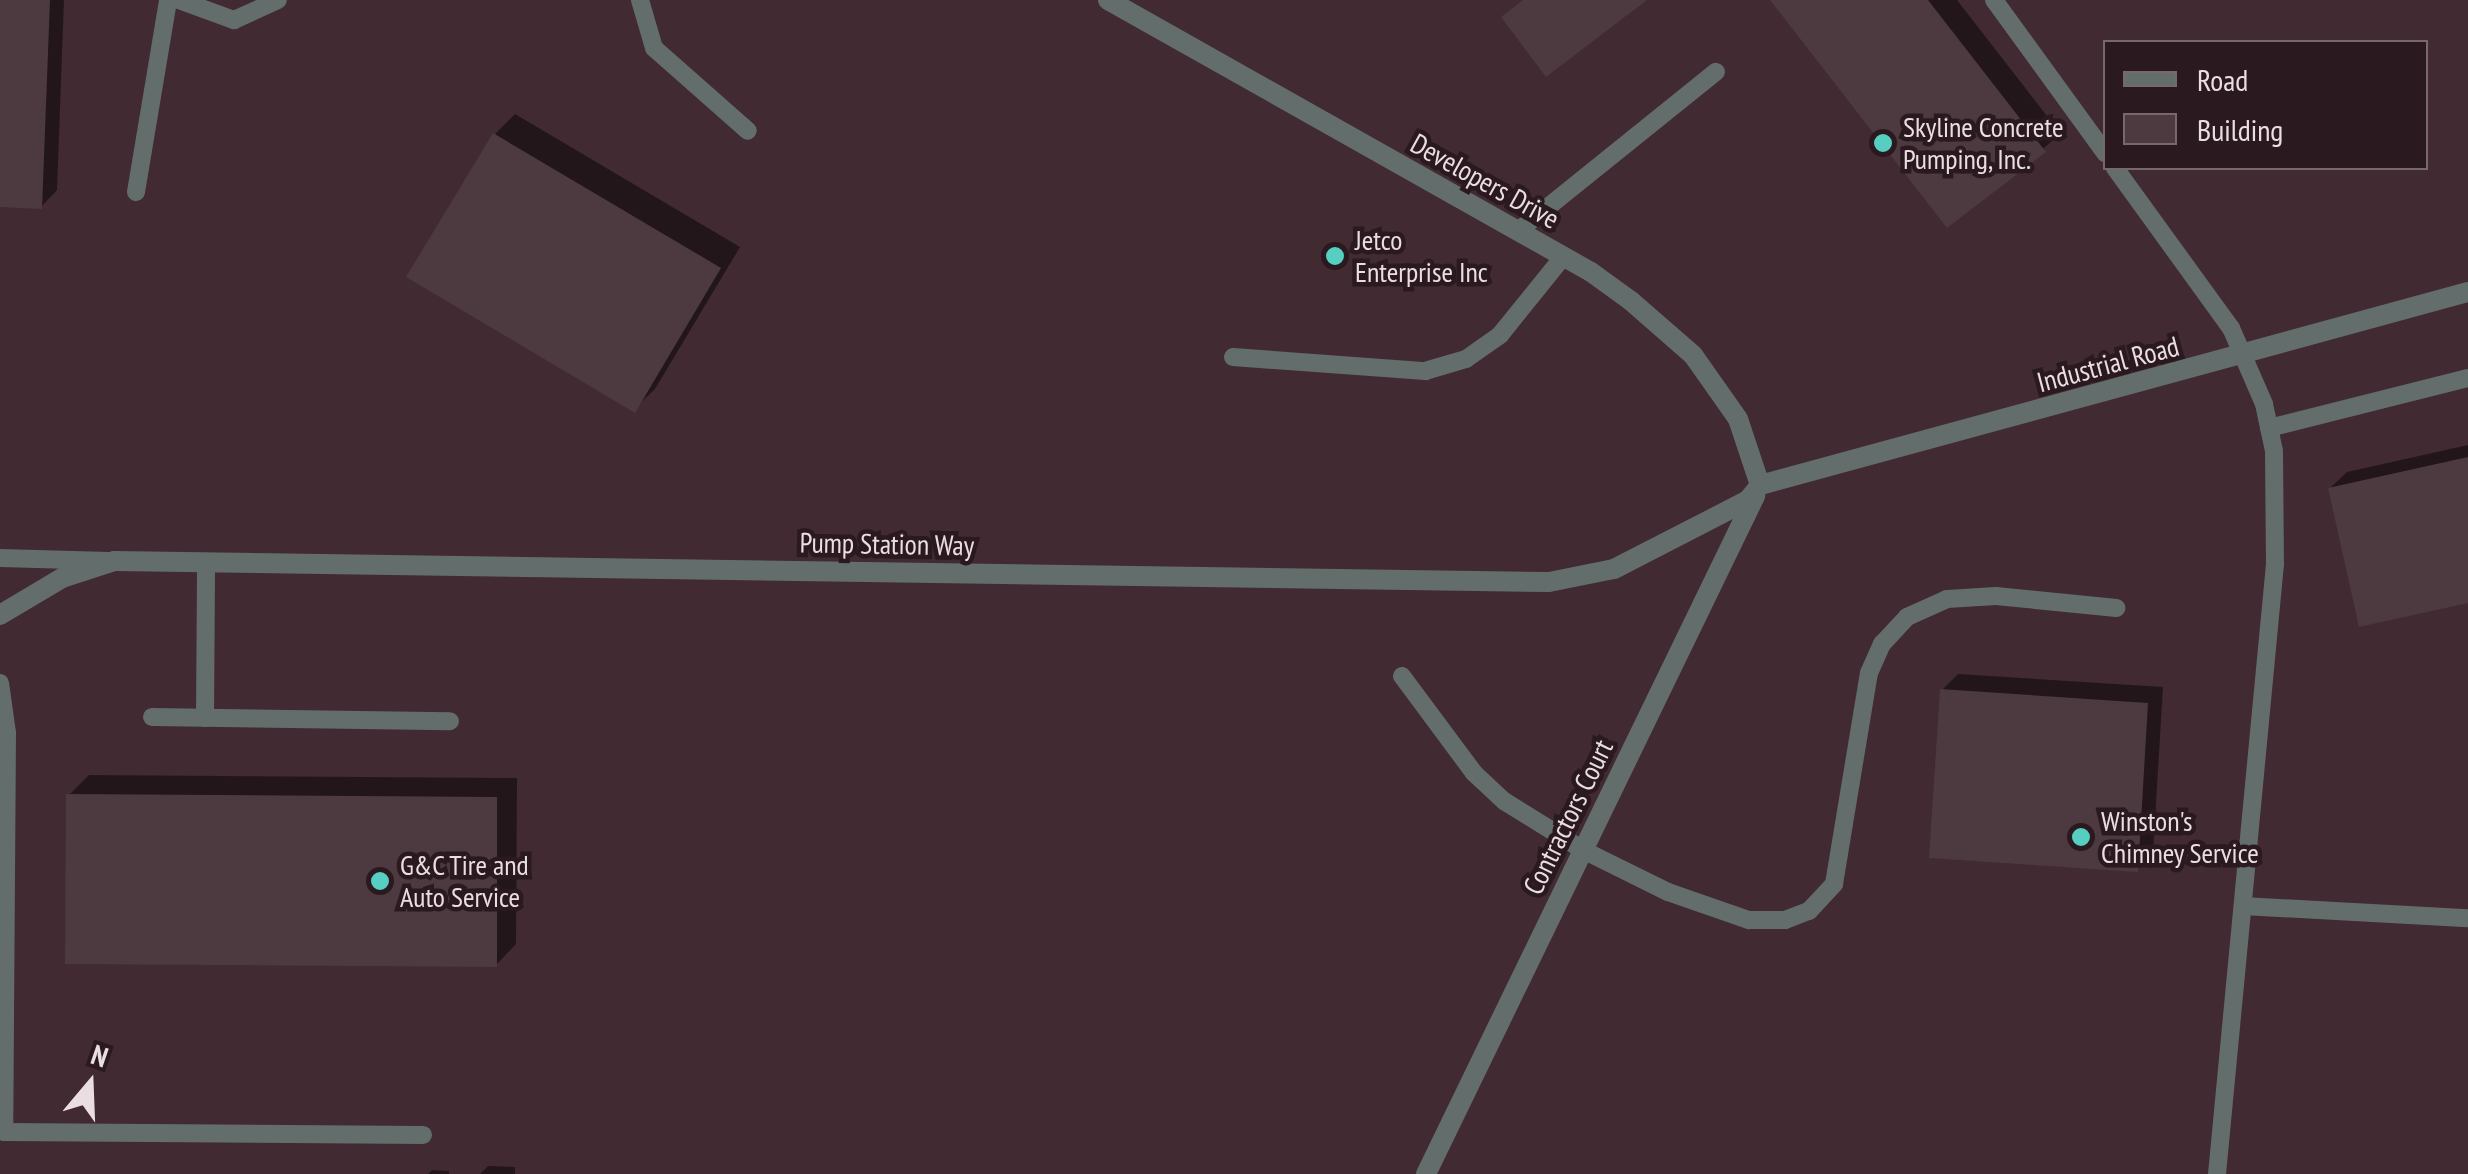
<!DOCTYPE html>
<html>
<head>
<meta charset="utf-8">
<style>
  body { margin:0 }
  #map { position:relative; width:2468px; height:1174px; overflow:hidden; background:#342328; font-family:"PT Sans Narrow",sans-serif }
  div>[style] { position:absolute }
  .built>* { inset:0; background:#412a32 }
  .shadow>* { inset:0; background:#0007 }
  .building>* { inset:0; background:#4c3a40 }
  .service>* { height:18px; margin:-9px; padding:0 9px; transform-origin:9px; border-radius:9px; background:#636d6b }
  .minor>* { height:20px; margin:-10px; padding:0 10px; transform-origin:10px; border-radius:10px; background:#636d6b }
  .dots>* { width:28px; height:28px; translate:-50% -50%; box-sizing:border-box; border:5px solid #2a191f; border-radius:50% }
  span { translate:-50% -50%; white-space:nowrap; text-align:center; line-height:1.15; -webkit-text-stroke:9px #2a191f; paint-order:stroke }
  .poi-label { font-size:28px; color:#eadee2 }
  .left { translate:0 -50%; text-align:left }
  .street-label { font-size:28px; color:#eadee2 }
  .legend { position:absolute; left:2103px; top:40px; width:325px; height:130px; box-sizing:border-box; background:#2a191f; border:2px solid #77686d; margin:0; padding:12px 18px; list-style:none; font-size:30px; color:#eadee2 }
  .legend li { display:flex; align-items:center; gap:20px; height:50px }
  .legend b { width:50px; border:2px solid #77686d }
  .north { position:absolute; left:40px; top:1034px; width:100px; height:100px; -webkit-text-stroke:8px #2a191f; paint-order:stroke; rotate:19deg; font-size:28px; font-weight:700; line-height:40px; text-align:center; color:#eadee2 }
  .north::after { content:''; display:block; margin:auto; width:35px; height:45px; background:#eadee2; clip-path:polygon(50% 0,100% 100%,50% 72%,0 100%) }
</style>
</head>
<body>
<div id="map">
  <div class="built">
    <i style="clip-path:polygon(evenodd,0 0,2468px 0,2468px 1174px,0 1174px,0 0,2106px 42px,2426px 42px,2426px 168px,2106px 168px,2106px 42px)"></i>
  </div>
  <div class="shadow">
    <i style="clip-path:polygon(0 0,64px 0,57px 190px,41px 207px,0 205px)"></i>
    <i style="clip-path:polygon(1773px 0,1957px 0,2061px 134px,1948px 225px)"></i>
    <i style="clip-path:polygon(515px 114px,740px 247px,655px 389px,634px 409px,495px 134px)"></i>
    <i style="clip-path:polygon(2468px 445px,2468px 601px,2330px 488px,2347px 472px)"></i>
    <i style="clip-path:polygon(1958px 674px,2163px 687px,2153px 853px,2137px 870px,1942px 690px)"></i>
    <i style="clip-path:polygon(89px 775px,517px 778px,516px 944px,496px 965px,69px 795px)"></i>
    <i style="clip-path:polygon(488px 1166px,515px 1167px,515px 1174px,480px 1174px)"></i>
    <i style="clip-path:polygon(432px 1170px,449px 1171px,449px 1174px,428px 1174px)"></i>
  </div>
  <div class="building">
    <i style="clip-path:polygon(0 0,50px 0,42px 209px,0 207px)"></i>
    <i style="clip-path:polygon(1523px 0,1647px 0,1546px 77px,1501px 17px)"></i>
    <i style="clip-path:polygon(1770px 0,1928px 0,2046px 152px,1947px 228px)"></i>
    <i style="clip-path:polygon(493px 133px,721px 268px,635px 413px,406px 277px)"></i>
    <i style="clip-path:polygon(2468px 457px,2468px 603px,2359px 627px,2328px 488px)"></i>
    <i style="clip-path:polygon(1940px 689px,2148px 703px,2138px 872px,1929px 858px)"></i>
    <i style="clip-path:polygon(66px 794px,497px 797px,497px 967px,65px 964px)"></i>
  </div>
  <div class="service">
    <i style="left:179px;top:0;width:59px;rotate:20deg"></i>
    <i style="left:234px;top:20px;width:48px;rotate:-24.4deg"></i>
    <i style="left:640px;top:0;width:50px;rotate:73.7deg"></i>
    <i style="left:654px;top:48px;width:125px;rotate:41.4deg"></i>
    <i style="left:1994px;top:0;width:190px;rotate:54deg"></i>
    <i style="left:2115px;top:168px;width:198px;rotate:54.1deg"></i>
    <i style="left:2231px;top:328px;width:83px;rotate:66.5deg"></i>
    <i style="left:2264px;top:404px;width:48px;rotate:78deg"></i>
    <i style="left:2274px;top:451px;width:113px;rotate:89.5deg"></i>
    <i style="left:2275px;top:564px;width:613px;rotate:95.43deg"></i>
    <i style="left:136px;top:192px;width:195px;rotate:-80.5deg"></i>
    <i style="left:1518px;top:231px;width:254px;rotate:-38.8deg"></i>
    <i style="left:1233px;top:357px;width:193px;rotate:4.2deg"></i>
    <i style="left:1425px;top:371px;width:43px;rotate:-16.3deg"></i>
    <i style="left:1466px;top:359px;width:42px;rotate:-35.2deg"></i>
    <i style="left:1500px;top:335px;width:100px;rotate:-51.1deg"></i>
    <i style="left:2269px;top:428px;width:205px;rotate:-14.1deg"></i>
    <i style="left:0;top:558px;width:109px;rotate:1.6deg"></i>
    <i style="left:1402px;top:676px;width:121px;rotate:53.4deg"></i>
    <i style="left:1474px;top:773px;width:41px;rotate:43deg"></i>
    <i style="left:1504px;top:801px;width:93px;rotate:31.8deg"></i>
    <i style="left:1583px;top:850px;width:95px;rotate:26.3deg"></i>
    <i style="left:1668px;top:892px;width:86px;rotate:19.1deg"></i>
    <i style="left:1749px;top:920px;width:36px"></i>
    <i style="left:1785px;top:920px;width:26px;rotate:-21deg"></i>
    <i style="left:1809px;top:911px;width:37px;rotate:-47deg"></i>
    <i style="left:1834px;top:884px;width:214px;rotate:-80.6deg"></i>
    <i style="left:1869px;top:673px;width:32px;rotate:-66deg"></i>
    <i style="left:1882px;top:644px;width:37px;rotate:-47deg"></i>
    <i style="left:1907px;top:617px;width:44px;rotate:-24.2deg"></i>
    <i style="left:1947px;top:599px;width:49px;rotate:-3.5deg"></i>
    <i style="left:1996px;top:596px;width:121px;rotate:5.7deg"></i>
    <i style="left:0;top:683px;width:50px;rotate:82deg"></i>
    <i style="left:7px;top:733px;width:399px;rotate:90.4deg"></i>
    <i style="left:4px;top:1132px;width:419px;rotate:0.4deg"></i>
    <i style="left:152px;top:717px;width:298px;rotate:0.8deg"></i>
    <i style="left:205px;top:718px;width:156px;rotate:-89.6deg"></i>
    <i style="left:2243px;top:906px;width:225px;rotate:3.1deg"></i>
  </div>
  <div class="minor">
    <i style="left:1108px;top:0;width:554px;rotate:29.39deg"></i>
    <i style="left:1591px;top:272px;width:49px;rotate:35.9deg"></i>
    <i style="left:1631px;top:301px;width:82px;rotate:41.1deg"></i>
    <i style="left:1693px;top:355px;width:78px;rotate:54.9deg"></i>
    <i style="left:1738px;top:419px;width:70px;rotate:71.6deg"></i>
    <i style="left:1760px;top:485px;width:734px;rotate:-15.25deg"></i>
    <i style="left:0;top:615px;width:72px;rotate:-30.8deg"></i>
    <i style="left:62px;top:578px;width:55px;rotate:-18.1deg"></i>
    <i style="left:114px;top:561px;width:1435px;rotate:0.84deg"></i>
    <i style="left:1549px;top:582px;width:66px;rotate:-11.3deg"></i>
    <i style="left:1614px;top:569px;width:151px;rotate:-27.2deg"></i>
    <i style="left:1748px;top:500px;width:19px;rotate:-51deg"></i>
    <i style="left:1426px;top:1174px;width:754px;rotate:-64.11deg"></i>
  </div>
  <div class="dots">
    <i style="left:1883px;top:143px;background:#57cec2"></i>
    <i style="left:1335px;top:256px;background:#57cec2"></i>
    <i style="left:2081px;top:837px;background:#57cec2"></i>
    <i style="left:380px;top:881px;background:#57cec2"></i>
  </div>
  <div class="poi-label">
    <span class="left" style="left:1903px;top:143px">Skyline Concrete<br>Pumping, Inc.</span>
    <span class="left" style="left:1355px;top:256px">Jetco<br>Enterprise Inc</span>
    <span class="left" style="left:2101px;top:837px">Winston's<br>Chimney Service</span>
    <span class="left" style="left:400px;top:881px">G&amp;C Tire and<br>Auto Service</span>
  </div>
  <div class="street-label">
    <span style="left:1485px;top:181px;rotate:29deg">Developers Drive</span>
    <span style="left:2108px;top:364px;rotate:-15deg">Industrial Road</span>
    <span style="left:887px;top:544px;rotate:1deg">Pump Station Way</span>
    <span style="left:1568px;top:817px;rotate:-64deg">Contractors Court</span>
  </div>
  <ul class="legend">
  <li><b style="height:12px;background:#636d6b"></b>Road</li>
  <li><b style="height:28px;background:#4c3a40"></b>Building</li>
  </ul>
  <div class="north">N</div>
</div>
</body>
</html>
